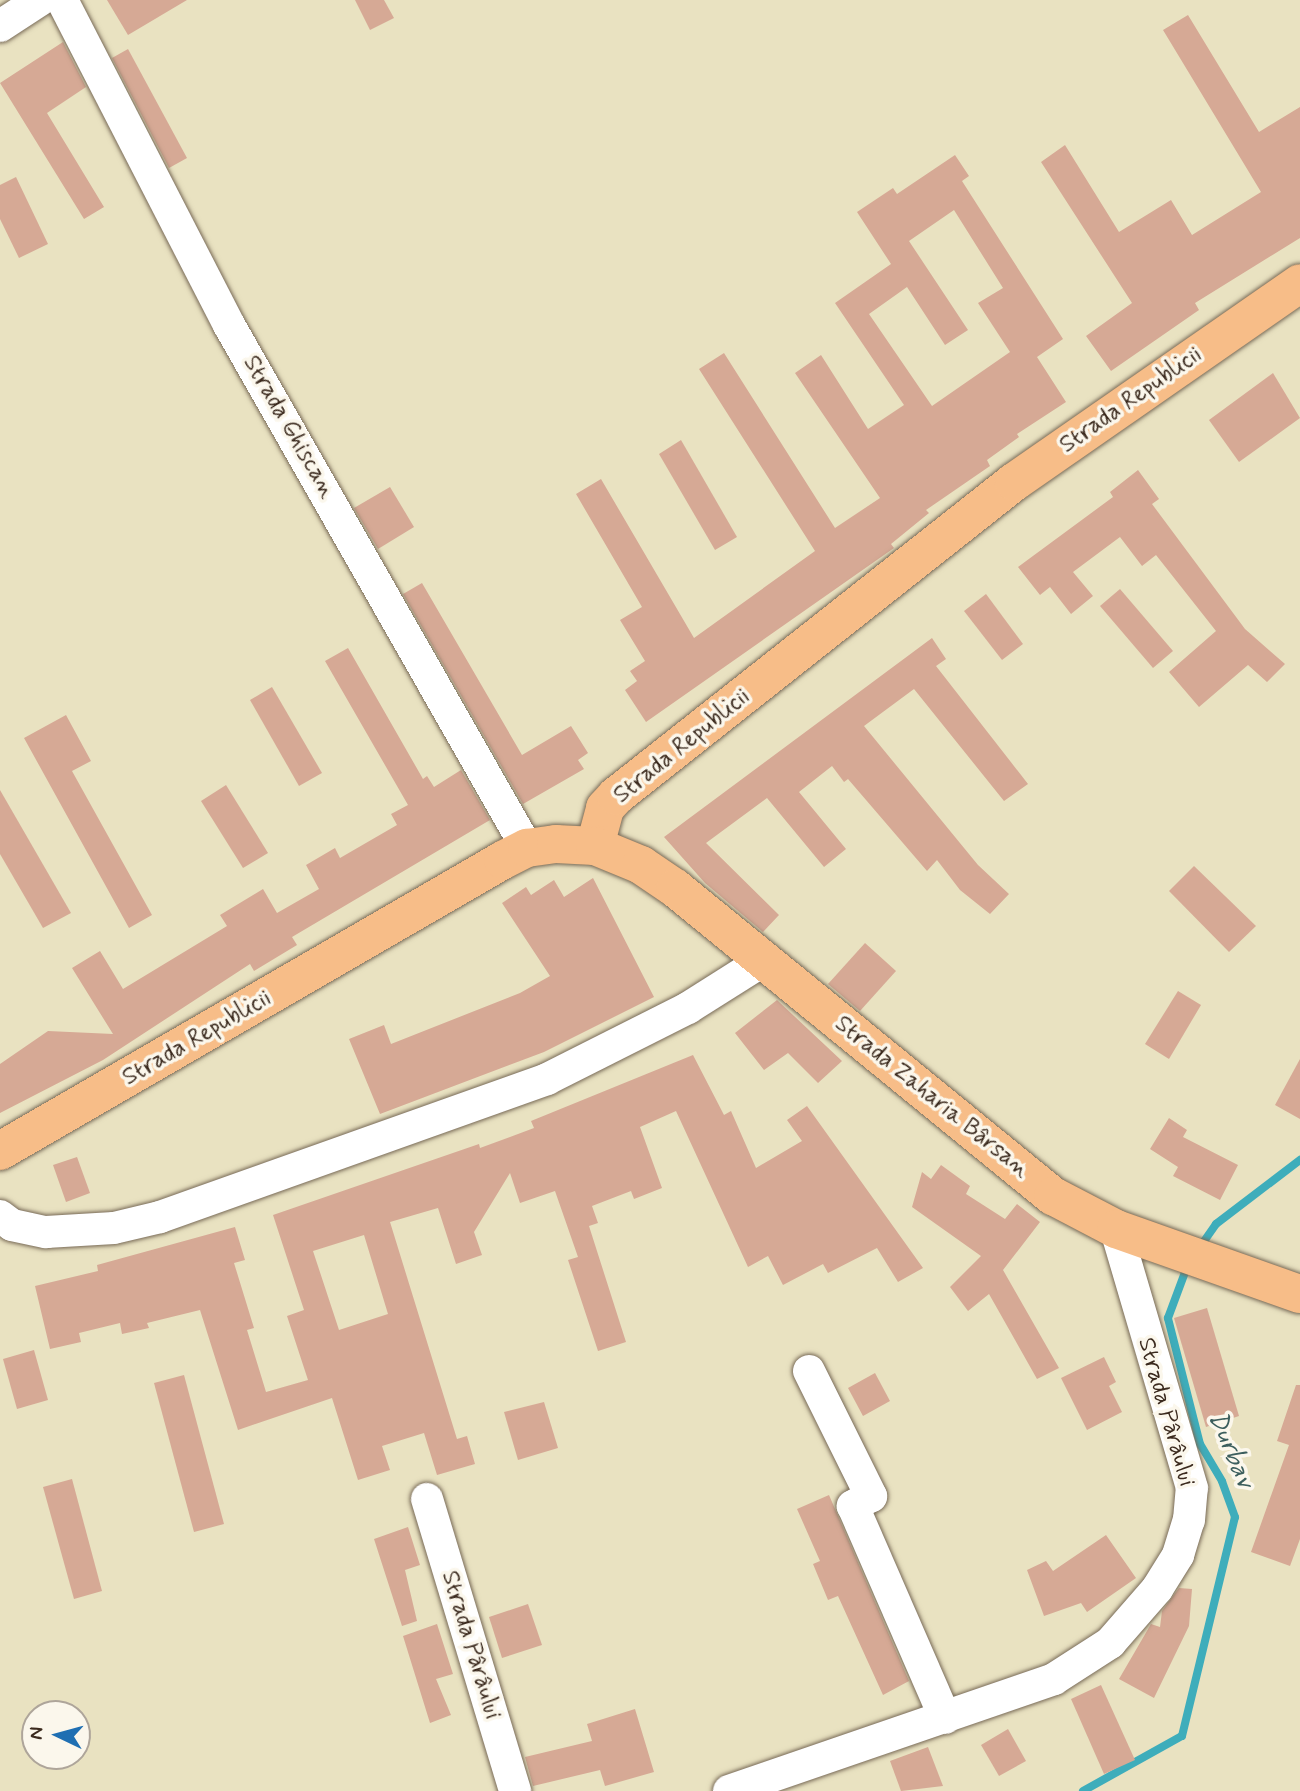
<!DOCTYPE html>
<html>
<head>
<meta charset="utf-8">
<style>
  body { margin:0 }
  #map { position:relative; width:1300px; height:1791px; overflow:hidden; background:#e9e2c1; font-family:Mynerve,sans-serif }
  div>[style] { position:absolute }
  .stream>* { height:8px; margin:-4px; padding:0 4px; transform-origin:4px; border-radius:4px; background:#3eadbb }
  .building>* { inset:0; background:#d6a995 }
  .roads { filter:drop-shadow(0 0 2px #786a57) drop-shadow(0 0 2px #786a57) }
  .minor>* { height:32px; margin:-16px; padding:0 16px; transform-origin:16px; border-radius:16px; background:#fff }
  .major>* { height:38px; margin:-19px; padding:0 19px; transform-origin:19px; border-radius:19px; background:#f7bd88 }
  span { translate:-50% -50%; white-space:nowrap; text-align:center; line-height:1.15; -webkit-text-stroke:7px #fbf7ec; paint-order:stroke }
  .street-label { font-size:24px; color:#3b2a1e }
  .water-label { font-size:26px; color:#3c5e5d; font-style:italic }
  .north { position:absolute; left:21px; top:1700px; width:70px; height:70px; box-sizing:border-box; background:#fbf7ec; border:2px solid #aea59a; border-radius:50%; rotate:275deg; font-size:19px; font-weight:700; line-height:28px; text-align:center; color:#3b2a1e }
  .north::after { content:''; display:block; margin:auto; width:24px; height:32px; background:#1f6fb2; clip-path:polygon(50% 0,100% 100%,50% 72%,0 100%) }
</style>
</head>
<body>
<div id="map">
  <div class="stream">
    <i style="left:1200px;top:1247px;width:28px;rotate:-55deg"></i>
    <i style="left:1216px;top:1224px;width:106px;rotate:-37.3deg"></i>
    <i style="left:1083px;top:1791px;width:113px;rotate:-29.1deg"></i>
    <i style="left:1182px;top:1736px;width:225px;rotate:-76.4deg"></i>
    <i style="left:1235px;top:1517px;width:38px;rotate:-110deg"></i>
    <i style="left:1222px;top:1481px;width:43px;rotate:-120.7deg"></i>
    <i style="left:1200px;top:1444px;width:130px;rotate:-104.3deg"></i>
    <i style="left:1168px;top:1318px;width:54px;rotate:-69.6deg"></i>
  </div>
  <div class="building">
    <i style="clip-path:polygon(107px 0,187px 0,128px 35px)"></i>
    <i style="clip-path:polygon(355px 0,384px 0,394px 18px,370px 30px)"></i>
    <i style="clip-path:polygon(1188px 15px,1259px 132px,1300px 107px,1300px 238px,1195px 303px,1199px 310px,1111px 371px,1086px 336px,1132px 303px,1041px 162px,1065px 145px,1119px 232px,1171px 200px,1192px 235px,1261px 192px,1163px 30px)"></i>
    <i style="clip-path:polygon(63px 42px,86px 87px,47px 113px,104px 207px,84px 219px,0 83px)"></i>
    <i style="clip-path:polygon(128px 49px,187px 158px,169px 168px,112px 58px)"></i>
    <i style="clip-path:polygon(evenodd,955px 155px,969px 176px,962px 181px,1063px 339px,1037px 357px,1066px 402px,1017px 434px,1019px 437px,987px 460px,990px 466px,926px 510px,929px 513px,891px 544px,894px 548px,646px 722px,625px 690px,637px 681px,630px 671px,645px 661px,620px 620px,642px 607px,576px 494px,601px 479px,694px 638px,815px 551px,699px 369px,724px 353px,835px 528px,880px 498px,795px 373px,821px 355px,868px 429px,904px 405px,835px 303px,891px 264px,857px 212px,893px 188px,897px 194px,955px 155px,954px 210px,1003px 288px,978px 303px,1010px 352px,932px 406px,869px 314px,907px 287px,945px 345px,968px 330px,909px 241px,954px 210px)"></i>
    <i style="clip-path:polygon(16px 177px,48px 244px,19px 258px,0 219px,0 185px)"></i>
    <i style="clip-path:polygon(1273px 373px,1300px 418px,1239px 462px,1209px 420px)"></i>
    <i style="clip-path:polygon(681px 440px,737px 537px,715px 550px,659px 454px)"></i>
    <i style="clip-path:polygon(1138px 470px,1159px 499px,1152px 504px,1245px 629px,1285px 664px,1267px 682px,1248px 665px,1199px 707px,1169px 672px,1216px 631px,1156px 555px,1142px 566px,1120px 537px,1073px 572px,1093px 596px,1071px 614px,1050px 587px,1040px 595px,1018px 567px,1113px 497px,1110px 492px)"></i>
    <i style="clip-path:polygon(390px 487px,414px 527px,378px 549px,354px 508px)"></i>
    <i style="clip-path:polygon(422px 583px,522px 755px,571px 726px,588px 753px,578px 760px,584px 769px,523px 804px,403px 594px)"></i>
    <i style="clip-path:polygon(1120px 589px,1173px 651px,1153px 668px,1100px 606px)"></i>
    <i style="clip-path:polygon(986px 594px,1023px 644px,1002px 660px,964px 611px)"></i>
    <i style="clip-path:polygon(932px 638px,946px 659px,936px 666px,1028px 784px,1004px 801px,914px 689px,864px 726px,978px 865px,1009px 894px,990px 914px,960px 890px,937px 860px,927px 871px,848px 779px,844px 782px,832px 766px,799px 792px,846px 849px,824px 867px,767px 798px,706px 843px,779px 915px,763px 932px,705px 883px,664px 837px)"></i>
    <i style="clip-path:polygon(348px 648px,423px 779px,427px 776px,434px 787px,461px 770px,490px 820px,292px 937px,297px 945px,254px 971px,250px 964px,103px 1060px,0 1113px,0 1064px,48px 1031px,113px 1034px,72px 968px,100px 951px,123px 989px,227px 926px,220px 915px,263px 889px,277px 913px,319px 889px,306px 865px,335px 848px,340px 858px,397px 825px,391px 814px,408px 805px,325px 661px)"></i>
    <i style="clip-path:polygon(272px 687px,322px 773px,299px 786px,250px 700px)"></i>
    <i style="clip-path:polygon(66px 715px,91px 761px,72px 771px,152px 915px,129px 928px,24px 738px)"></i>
    <i style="clip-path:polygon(226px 785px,268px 853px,243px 868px,201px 801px)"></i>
    <i style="clip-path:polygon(0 790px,71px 913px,43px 928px,0 854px)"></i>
    <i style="clip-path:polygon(1194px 866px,1256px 926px,1229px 952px,1169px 891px)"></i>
    <i style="clip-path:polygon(593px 878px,654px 997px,544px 1052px,380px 1114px,349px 1039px,384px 1025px,391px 1044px,520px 993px,550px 976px,502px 903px,526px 887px,531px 895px,554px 880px,564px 897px)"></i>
    <i style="clip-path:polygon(865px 943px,896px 971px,860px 1011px,828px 984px)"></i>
    <i style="clip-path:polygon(1178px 991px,1201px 1005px,1169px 1059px,1145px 1044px)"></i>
    <i style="clip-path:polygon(777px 1000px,842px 1061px,818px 1083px,788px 1053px,764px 1070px,735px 1033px)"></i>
    <i style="clip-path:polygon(evenodd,693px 1055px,724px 1115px,731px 1111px,756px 1168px,802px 1141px,787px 1120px,807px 1106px,923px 1268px,898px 1282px,877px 1248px,828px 1273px,823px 1264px,783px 1285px,768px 1256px,748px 1267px,676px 1111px,640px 1127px,662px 1188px,634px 1199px,631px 1191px,592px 1206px,598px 1223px,589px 1226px,626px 1342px,598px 1351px,568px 1260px,578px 1257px,555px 1191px,520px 1203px,510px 1173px,474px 1232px,482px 1255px,456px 1264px,438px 1208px,390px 1222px,457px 1439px,467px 1436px,475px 1464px,437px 1475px,424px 1433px,382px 1446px,390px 1470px,358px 1480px,332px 1398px,238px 1430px,200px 1310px,147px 1323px,149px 1328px,122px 1334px,120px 1323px,79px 1333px,81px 1342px,50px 1349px,35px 1286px,98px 1271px,97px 1265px,235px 1227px,245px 1260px,234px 1263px,254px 1328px,247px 1330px,266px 1392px,308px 1380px,287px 1316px,304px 1310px,273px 1215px,479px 1144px,480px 1148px,534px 1128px,531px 1121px,693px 1055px,364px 1235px,388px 1314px,339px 1330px,313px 1251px,364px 1235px)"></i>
    <i style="clip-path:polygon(1300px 1059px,1300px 1119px,1275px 1105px)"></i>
    <i style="clip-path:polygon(1169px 1118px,1187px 1130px,1183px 1137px,1238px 1165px,1220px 1200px,1173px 1176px,1178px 1167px,1150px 1149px)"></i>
    <i style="clip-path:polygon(77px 1157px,90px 1193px,66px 1202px,53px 1165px)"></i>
    <i style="clip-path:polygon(941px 1165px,970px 1186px,966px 1194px,1005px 1219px,1017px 1204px,1040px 1222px,1003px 1270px,1059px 1368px,1037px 1379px,989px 1294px,968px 1311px,950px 1287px,981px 1256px,912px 1207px,922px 1172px,931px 1179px)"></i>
    <i style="clip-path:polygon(1207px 1308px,1239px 1416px,1206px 1427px,1174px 1318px)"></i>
    <i style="clip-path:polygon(34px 1350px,48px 1400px,17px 1409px,3px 1359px)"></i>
    <i style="clip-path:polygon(1104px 1357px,1116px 1382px,1109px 1386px,1122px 1412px,1087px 1430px,1061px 1378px)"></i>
    <i style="clip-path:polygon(875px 1373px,890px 1401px,863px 1416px,848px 1388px)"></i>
    <i style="clip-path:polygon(184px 1375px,224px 1524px,194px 1532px,154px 1383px)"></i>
    <i style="clip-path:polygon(1296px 1385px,1300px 1385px,1300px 1539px,1290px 1566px,1251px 1552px,1289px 1445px,1277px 1441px)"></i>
    <i style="clip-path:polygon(544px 1402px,558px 1448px,518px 1460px,504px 1412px)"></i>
    <i style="clip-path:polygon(72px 1479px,102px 1591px,74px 1599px,43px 1487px)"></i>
    <i style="clip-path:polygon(829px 1495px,909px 1681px,883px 1695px,838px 1596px,828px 1600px,813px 1564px,820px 1561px,797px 1509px)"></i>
    <i style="clip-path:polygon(408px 1527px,420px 1565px,405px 1570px,417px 1621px,402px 1626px,374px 1539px)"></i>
    <i style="clip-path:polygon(1106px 1535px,1136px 1578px,1087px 1612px,1081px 1603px,1044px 1616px,1027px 1570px,1046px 1561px,1053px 1571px)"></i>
    <i style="clip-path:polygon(1179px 1588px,1192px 1589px,1189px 1626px,1154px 1698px,1119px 1679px,1151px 1624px,1160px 1627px,1162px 1611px)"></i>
    <i style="clip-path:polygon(528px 1604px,542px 1645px,502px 1658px,489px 1617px)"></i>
    <i style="clip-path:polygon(437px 1624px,453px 1674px,436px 1679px,451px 1715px,430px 1723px,403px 1636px)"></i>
    <i style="clip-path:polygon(1101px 1685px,1135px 1760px,1104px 1774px,1071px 1699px)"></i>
    <i style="clip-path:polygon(635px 1709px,654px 1772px,605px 1786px,600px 1770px,533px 1786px,525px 1757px,592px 1741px,587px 1724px)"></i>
    <i style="clip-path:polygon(1008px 1729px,1026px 1761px,999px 1776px,981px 1745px)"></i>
    <i style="clip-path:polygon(928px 1747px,943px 1786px,901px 1791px,890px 1761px)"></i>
  </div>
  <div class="roads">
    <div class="minor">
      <i style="left:62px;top:0;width:365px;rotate:62.8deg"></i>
      <i style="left:229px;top:325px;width:602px;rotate:60.33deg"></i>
      <i style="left:0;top:26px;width:48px;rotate:-33deg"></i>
      <i style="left:0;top:1216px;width:15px;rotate:37deg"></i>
      <i style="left:12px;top:1225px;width:35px;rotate:12deg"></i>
      <i style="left:46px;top:1232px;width:68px;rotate:-3.4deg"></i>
      <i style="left:114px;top:1228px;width:47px;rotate:-13.4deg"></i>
      <i style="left:160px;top:1217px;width:411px;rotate:-19.6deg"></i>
      <i style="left:547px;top:1079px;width:158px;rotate:-26.7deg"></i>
      <i style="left:688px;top:1008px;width:90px;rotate:-32.3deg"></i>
      <i style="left:809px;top:1371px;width:140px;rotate:63.6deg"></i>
      <i style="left:871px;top:1496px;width:21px;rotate:151deg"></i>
      <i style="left:853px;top:1506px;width:231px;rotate:66.5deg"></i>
      <i style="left:427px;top:1499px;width:305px;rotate:73.2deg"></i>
      <i style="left:729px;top:1791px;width:344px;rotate:-19deg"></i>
      <i style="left:1054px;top:1679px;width:67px;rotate:-32.7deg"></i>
      <i style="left:1110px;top:1643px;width:72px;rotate:-49deg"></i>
      <i style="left:1157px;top:1589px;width:40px;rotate:-58deg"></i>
      <i style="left:1178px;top:1555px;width:37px;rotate:-73deg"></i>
      <i style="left:1189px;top:1520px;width:32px;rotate:-85deg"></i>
      <i style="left:1192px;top:1488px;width:270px;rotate:-106.4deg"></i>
    </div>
    <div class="major">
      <i style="left:595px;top:846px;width:39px;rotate:-75deg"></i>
      <i style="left:605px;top:808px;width:16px;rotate:-47deg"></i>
      <i style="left:616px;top:796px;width:507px;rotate:-38.27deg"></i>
      <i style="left:1014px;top:482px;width:348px;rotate:-34.8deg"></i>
      <i style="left:0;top:1151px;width:581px;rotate:-30.05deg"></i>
      <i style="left:503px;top:860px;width:27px;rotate:-27deg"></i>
      <i style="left:527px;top:848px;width:29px;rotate:-8deg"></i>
      <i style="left:556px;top:844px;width:39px;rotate:3deg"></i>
      <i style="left:595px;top:846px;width:50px;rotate:22.4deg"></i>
      <i style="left:641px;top:865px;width:41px;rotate:34.1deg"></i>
      <i style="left:675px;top:888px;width:488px;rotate:39.2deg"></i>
      <i style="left:1053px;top:1196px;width:71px;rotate:27.6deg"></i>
      <i style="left:1116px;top:1229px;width:195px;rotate:19.5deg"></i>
    </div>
  </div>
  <div class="street-label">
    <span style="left:1131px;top:400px;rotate:-35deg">Strada Republicii</span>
    <span style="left:289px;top:427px;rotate:60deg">Strada Ghiscan</span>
    <span style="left:682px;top:746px;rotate:-39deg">Strada Republicii</span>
    <span style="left:197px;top:1038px;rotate:-30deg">Strada Republicii</span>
    <span style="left:932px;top:1097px;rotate:39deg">Strada Zaharia Bârsan</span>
    <span style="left:1166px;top:1412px;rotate:74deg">Strada Pârâului</span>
    <span style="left:471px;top:1645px;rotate:73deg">Strada Pârâului</span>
  </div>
  <div class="water-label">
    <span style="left:1230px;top:1450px;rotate:67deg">Durbav</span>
  </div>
  <div class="north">N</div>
</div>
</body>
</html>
